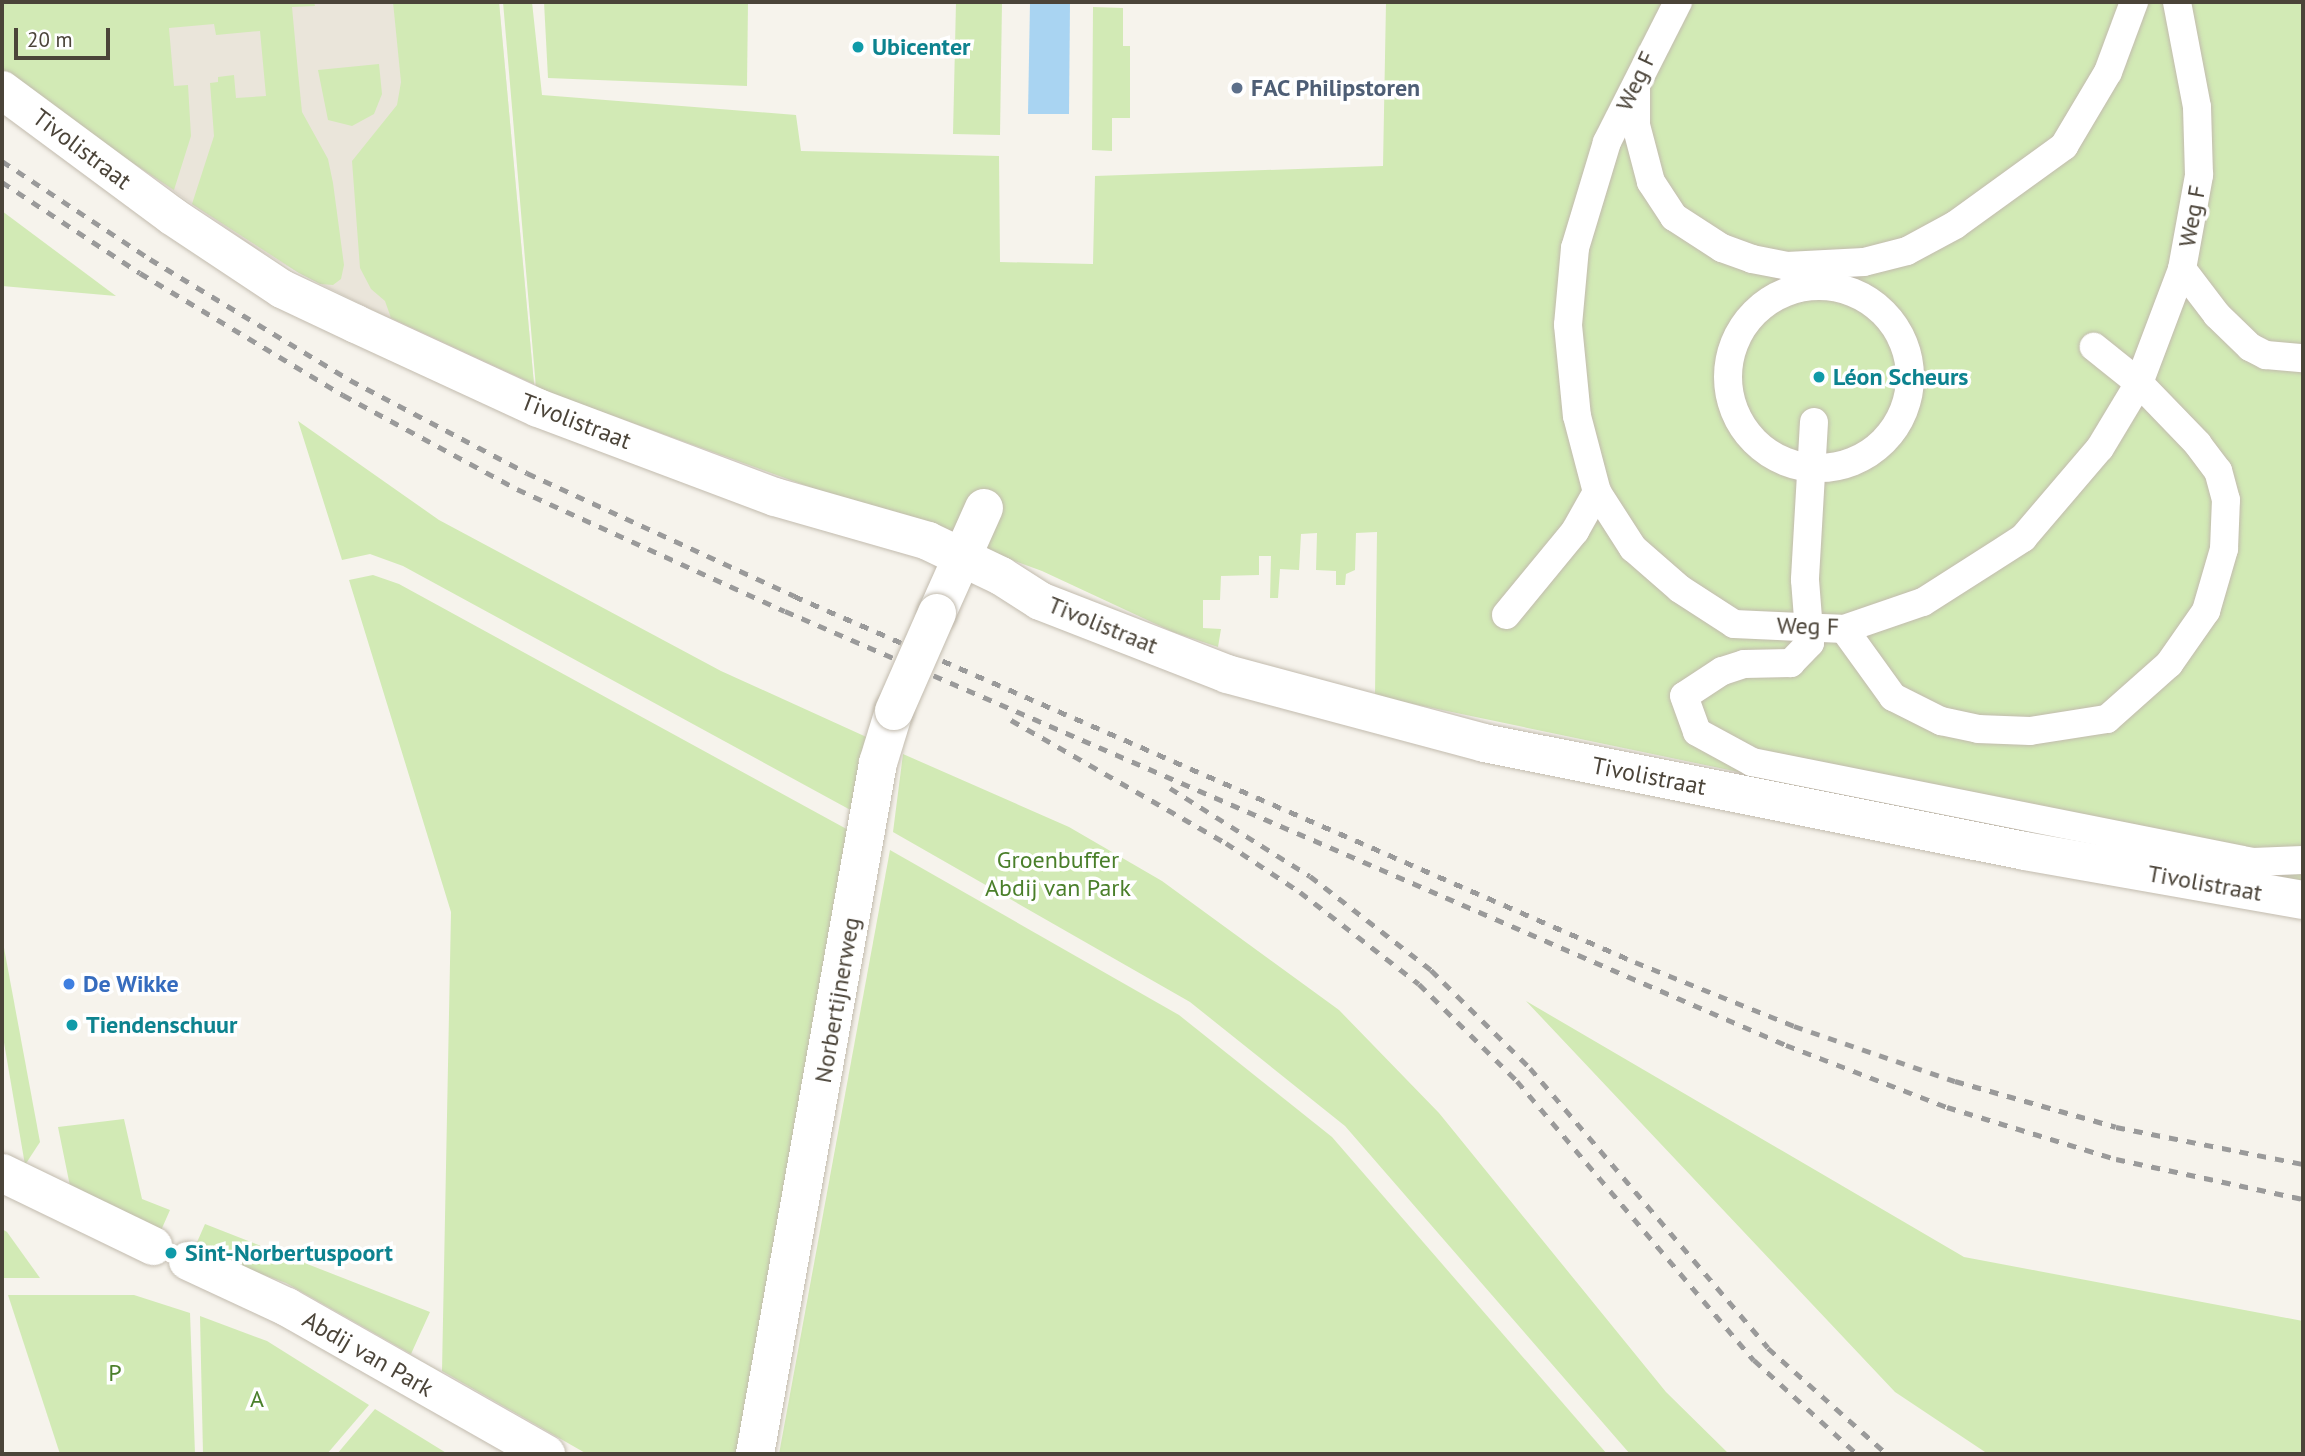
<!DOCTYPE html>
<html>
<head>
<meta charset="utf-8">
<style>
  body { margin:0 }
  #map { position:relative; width:2305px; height:1456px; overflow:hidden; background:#f6f3ec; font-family:"PT Sans",sans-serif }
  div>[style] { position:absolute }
  .residential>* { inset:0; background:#eae5da }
  .green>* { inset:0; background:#d2eab5 }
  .water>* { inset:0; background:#a9d4f2 }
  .roads { filter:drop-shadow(0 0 2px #c2bbae) drop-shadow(0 0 2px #c2bbae) }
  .pedestrian>* { height:28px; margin:-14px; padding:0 14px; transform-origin:14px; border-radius:14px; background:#fff }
  .pedestrian>.ring { margin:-14px; padding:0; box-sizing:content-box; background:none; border:28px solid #fff; border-radius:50% }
  .minor>* { height:38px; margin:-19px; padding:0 19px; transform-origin:19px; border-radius:19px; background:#fff }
  .rail>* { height:5px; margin-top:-2.5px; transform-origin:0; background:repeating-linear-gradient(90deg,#9a9a9a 0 9px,transparent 0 18px) }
  .bridges { filter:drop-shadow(0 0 2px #c2bbae) drop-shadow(0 0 2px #c2bbae) }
  .minor-bridge>* { height:38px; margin:-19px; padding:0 19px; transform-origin:19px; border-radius:19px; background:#fff }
  .dots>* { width:19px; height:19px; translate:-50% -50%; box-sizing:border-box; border:4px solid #fff; border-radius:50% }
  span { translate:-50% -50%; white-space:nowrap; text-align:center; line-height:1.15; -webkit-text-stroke:7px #fff; paint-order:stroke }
  .culture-label { font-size:24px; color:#0d838f; font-weight:700 }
  .left { translate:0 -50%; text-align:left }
  .street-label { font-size:24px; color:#4b4439 }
  .service-label { font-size:24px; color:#4e5e75; font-weight:700 }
  .park-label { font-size:24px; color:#4a7f2a }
  .shop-label { font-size:24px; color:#366cbe; font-weight:700 }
  .frame { position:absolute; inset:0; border:4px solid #4b4439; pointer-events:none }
  .scale { position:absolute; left:14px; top:28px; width:96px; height:32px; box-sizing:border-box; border:4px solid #4b4439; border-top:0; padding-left:9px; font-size:21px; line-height:24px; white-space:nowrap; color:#4b4439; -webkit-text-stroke:5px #fff; paint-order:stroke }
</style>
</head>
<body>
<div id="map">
  <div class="residential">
    <i style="clip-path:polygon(2px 2px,499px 2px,534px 384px,432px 340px,299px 273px,252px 246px,85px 129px)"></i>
  </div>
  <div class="green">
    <i style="clip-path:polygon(2px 2px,314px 2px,315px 6px,292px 7px,298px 72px,302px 112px,328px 159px,333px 183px,344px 265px,341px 279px,333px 285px,320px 284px,299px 273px,192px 204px,214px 136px,210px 83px,218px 82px,218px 77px,234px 75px,236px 98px,266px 96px,260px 31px,216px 35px,214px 24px,169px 28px,174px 86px,188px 85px,191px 136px,174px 190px,2px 77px)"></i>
    <i style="clip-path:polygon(393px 2px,499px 2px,534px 384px,391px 318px,385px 301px,371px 289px,360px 268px,352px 161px,397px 105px,401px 82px)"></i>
    <i style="clip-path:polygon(503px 2px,532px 2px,542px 95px,796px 115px,801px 151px,999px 156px,1000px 262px,1093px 264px,1095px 176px,1383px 166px,1386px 2px,2303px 2px,2303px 890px,1375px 696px,1377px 532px,1356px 533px,1355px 570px,1346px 574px,1345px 585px,1336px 585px,1336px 571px,1316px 570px,1317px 533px,1301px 534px,1299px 570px,1280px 569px,1278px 598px,1270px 598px,1271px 556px,1259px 556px,1259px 575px,1221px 576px,1220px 600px,1203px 600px,1203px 628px,1221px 629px,1218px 647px,1173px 632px,1042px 571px,536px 388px)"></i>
    <i style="clip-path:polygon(544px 2px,748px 2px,747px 86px,548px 78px)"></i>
    <i style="clip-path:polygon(956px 2px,1002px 2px,1000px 135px,953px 134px)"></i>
    <i style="clip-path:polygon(1093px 7px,1123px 8px,1123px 46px,1130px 46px,1130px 118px,1112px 118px,1112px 151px,1092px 150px)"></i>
    <i style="clip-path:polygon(379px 64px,382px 94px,374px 114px,352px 126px,328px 120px,318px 70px)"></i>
    <i style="clip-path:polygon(2px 211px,116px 296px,2px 286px)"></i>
    <i style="clip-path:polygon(298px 421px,439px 520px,721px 671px,873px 740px,856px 813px,403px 566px,370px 554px,342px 560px)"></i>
    <i style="clip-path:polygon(373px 575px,399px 584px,852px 832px,738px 1454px,587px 1454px,442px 1371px,451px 912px,349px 580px)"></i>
    <i style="clip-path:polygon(903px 754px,1069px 827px,1162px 881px,1339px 1010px,1439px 1113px,1666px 1392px,1729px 1454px,1630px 1454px,1345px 1126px,1190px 1002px,893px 832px)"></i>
    <i style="clip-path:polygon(890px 850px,1179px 1015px,1332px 1137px,1607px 1454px,779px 1454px)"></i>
    <i style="clip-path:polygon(2px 937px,40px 1142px,25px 1165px,2px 1031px)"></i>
    <i style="clip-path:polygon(1526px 1001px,1964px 1257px,2303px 1321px,2303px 1454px,1988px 1454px,1895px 1392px)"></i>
    <i style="clip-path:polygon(124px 1119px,142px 1199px,170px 1210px,159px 1235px,71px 1191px,58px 1127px)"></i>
    <i style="clip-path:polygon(205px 1224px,430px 1312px,411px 1354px,286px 1283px,194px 1249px)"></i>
    <i style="clip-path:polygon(2px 1229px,7px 1232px,40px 1278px,2px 1278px)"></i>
    <i style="clip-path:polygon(8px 1295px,134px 1295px,190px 1313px,195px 1454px,60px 1454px)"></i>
    <i style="clip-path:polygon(200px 1316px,267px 1341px,369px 1405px,327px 1454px,203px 1454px)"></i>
    <i style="clip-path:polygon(375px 1409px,448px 1454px,337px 1454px)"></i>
  </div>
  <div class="water">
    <i style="clip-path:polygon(1030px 2px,1070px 2px,1069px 114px,1028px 114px)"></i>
  </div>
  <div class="roads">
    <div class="pedestrian">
      <i style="left:1678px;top:2px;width:157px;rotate:116.9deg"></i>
      <i style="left:1607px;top:142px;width:111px;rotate:106.8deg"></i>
      <i style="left:1575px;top:248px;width:77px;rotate:95.2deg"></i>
      <i style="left:1568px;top:325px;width:91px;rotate:84.4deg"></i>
      <i style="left:1577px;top:416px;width:79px;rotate:75.3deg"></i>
      <i style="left:1597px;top:492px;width:67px;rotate:57.3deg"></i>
      <i style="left:1633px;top:548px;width:62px;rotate:41.1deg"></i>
      <i style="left:1680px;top:589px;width:64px;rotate:32.9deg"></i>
      <i style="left:1734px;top:624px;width:110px;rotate:2.6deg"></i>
      <i style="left:1844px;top:629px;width:83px;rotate:-18.9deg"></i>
      <i style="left:1923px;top:602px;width:119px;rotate:-32.6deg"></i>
      <i style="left:2023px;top:538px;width:118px;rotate:-49.5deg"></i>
      <i style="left:2100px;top:448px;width:76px;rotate:-59deg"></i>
      <i style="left:2139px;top:383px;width:122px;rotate:-69.3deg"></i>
      <i style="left:2182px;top:269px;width:96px;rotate:-79.7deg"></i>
      <i style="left:2199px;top:175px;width:68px;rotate:-91.7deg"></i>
      <i style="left:2197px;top:107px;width:107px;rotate:-100.8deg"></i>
      <i style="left:1636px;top:89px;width:36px;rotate:90deg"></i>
      <i style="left:1636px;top:125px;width:59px;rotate:75.3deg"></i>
      <i style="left:1651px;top:182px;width:42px;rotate:56.7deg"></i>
      <i style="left:1674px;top:217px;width:57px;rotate:32.9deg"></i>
      <i style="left:1722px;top:248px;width:32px;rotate:20deg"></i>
      <i style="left:1752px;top:259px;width:36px;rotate:11deg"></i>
      <i style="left:1787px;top:266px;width:77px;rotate:-3deg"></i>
      <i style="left:1864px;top:262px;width:44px;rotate:-14.3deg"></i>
      <i style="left:1907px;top:251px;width:55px;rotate:-28.4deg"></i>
      <i style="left:1955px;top:225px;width:135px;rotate:-35.9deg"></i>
      <i style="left:2064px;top:146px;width:86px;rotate:-59.3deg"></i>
      <i style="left:2108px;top:72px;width:75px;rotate:-69.6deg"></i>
      <i style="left:2182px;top:269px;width:58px;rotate:52.7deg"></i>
      <i style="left:2217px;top:315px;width:46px;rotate:44.1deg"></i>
      <i style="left:2250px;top:347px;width:18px;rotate:27deg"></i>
      <i style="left:2266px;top:355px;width:37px;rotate:5deg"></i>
      <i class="ring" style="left:1728px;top:286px;width:154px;height:154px"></i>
      <i style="left:1814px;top:422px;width:158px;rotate:93.3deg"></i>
      <i style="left:1805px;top:580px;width:63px;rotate:85.5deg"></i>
      <i style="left:1810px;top:643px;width:28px;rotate:134deg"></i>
      <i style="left:1791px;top:663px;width:47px;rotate:178.8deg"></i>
      <i style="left:1744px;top:664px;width:23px;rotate:162deg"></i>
      <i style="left:1722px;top:671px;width:45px;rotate:146.7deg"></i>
      <i style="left:1684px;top:696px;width:38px;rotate:70deg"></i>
      <i style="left:1697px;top:732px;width:63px;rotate:28.6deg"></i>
      <i style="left:1752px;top:762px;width:511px;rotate:11.29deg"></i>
      <i style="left:2253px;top:862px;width:50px;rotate:-2.3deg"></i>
      <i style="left:1506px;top:615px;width:109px;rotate:-50.6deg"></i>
      <i style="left:1575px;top:531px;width:45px;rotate:-60.6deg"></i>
      <i style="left:1844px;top:629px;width:84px;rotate:54.2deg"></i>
      <i style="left:1893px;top:697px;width:54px;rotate:26.6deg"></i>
      <i style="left:1941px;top:721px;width:38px;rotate:12deg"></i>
      <i style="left:1978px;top:729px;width:52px;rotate:2.2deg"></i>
      <i style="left:2030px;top:731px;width:78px;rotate:-8.9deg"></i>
      <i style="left:2107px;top:719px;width:83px;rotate:-41.6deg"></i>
      <i style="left:2169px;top:664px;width:65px;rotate:-55.1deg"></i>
      <i style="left:2206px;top:611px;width:65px;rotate:-73.8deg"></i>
      <i style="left:2224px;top:549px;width:49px;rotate:-87.7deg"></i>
      <i style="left:2226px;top:500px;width:30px;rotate:-105deg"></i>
      <i style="left:2218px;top:471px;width:34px;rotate:-127deg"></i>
      <i style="left:2198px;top:444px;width:85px;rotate:-134deg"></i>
      <i style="left:2139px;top:383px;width:58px;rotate:-141.3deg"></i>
    </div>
    <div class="minor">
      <i style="left:2px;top:90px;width:212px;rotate:36.5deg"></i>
      <i style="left:172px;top:216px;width:132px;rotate:33.6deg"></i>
      <i style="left:282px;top:289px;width:82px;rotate:25.3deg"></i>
      <i style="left:356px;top:324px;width:200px;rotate:24.8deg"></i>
      <i style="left:538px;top:408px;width:253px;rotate:20.6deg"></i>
      <i style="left:775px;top:497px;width:159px;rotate:16deg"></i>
      <i style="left:928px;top:541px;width:81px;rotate:25.6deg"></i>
      <i style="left:1001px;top:576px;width:46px;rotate:32.7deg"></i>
      <i style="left:1040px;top:601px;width:201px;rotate:21.3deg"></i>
      <i style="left:1227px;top:674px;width:266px;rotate:15deg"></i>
      <i style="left:1484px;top:743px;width:552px;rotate:11.29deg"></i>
      <i style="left:2025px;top:851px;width:282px;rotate:10deg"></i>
      <i style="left:937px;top:613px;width:115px;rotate:-65.9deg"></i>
      <i style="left:2px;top:1173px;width:168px;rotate:25.8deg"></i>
      <i style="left:188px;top:1261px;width:109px;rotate:24.9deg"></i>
      <i style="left:287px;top:1307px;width:298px;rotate:29.6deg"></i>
      <i style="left:755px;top:1454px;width:702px;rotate:-79.91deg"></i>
      <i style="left:878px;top:763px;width:54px;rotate:-72.9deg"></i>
    </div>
  </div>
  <div class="rail">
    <i style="left:2px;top:161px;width:178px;rotate:33.5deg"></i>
    <i style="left:150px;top:259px;width:234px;rotate:31.2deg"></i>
    <i style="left:350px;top:380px;width:200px;rotate:27.7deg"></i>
    <i style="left:527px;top:473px;width:294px;rotate:24.7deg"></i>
    <i style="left:794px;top:596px;width:917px;rotate:23.52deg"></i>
    <i style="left:1635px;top:962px;width:171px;rotate:21.9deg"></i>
    <i style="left:1794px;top:1026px;width:170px;rotate:18.9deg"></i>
    <i style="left:1955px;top:1081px;width:167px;rotate:15.9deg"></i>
    <i style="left:2116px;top:1127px;width:191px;rotate:11.2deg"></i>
    <i style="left:2px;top:182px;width:165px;rotate:33.4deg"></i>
    <i style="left:140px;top:273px;width:237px;rotate:31deg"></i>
    <i style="left:343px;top:395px;width:198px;rotate:28.4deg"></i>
    <i style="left:517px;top:489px;width:294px;rotate:24.5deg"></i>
    <i style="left:785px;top:611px;width:1091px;rotate:23.44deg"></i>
    <i style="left:1786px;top:1045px;width:173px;rotate:21.1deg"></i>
    <i style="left:1947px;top:1107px;width:177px;rotate:17.1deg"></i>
    <i style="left:2116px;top:1159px;width:191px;rotate:12.1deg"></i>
    <i style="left:1011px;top:720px;width:248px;rotate:29.8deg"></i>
    <i style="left:1226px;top:843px;width:89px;rotate:33.5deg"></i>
    <i style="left:1300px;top:892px;width:150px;rotate:37.7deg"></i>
    <i style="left:1419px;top:984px;width:138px;rotate:44.7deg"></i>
    <i style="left:1517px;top:1081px;width:366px;rotate:49.7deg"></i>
    <i style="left:1754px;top:1360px;width:139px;rotate:42.4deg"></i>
    <i style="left:1170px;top:788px;width:165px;rotate:32.2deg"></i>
    <i style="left:1310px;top:876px;width:153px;rotate:37.8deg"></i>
    <i style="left:1431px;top:970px;width:139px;rotate:44.7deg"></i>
    <i style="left:1530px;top:1068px;width:367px;rotate:49.6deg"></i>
    <i style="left:1768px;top:1348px;width:159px;rotate:41.7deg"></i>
  </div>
  <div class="bridges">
    <div class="minor-bridge">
      <i style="left:894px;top:711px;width:107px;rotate:-66.3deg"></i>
    </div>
  </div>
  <div class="dots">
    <i style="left:858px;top:47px;background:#0f9aa8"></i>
    <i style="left:1237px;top:88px;background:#5c6f8a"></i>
    <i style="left:1819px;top:377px;background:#0f9aa8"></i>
    <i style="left:69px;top:984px;background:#3f7fe0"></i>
    <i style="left:72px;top:1025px;background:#0f9aa8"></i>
    <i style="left:171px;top:1253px;background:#0f9aa8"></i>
  </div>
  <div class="culture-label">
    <span class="left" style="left:872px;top:47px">Ubicenter</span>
    <span class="left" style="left:1833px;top:377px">Léon Scheurs</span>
    <span class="left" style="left:86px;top:1025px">Tiendenschuur</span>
    <span class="left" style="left:185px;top:1253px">Sint-Norbertuspoort</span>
  </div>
  <div class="street-label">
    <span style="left:1636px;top:81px;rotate:-65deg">Weg F</span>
    <span style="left:82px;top:149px;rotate:37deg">Tivolistraat</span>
    <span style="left:2192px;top:216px;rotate:-80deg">Weg F</span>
    <span style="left:576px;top:421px;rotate:21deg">Tivolistraat</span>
    <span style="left:1103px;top:625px;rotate:22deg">Tivolistraat</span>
    <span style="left:1808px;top:626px;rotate:1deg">Weg F</span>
    <span style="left:1649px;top:776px;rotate:11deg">Tivolistraat</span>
    <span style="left:2205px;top:883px;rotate:10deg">Tivolistraat</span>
    <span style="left:837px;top:1000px;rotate:-80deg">Norbertijnerweg</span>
    <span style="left:368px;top:1354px;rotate:30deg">Abdij van Park</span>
  </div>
  <div class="service-label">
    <span class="left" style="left:1251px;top:88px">FAC Philipstoren</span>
  </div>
  <div class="park-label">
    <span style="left:1058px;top:874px">Groenbuffer<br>Abdij van Park</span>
    <span style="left:115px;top:1373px">P</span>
    <span style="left:257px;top:1399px">A</span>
  </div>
  <div class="shop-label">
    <span class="left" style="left:83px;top:984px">De Wikke</span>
  </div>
  <div class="frame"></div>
  <div class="scale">20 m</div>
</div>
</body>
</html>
